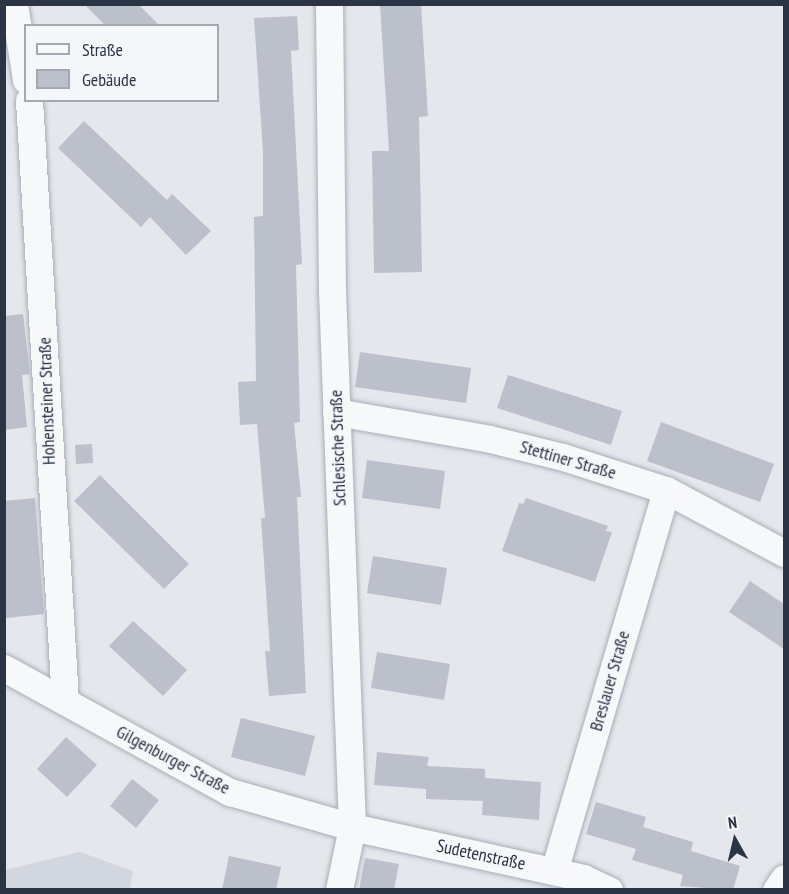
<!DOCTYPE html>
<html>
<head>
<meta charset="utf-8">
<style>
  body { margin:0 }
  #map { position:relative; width:789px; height:894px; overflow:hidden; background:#e4e7ec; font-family:"PT Sans Narrow",sans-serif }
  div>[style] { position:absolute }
  .built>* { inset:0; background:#d2d6de }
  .building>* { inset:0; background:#bbc0ca }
  .roads { filter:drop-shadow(0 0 2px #a9aeb7) drop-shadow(0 0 2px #a9aeb7) }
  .street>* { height:27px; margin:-13.5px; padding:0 13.5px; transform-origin:13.5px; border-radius:13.5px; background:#f7f8fa }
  span { translate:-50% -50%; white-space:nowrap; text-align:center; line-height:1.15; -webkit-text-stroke:4.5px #f4f6f9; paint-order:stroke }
  .street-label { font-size:18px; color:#2b3445 }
  .frame { position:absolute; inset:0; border:6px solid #2b3445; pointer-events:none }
  .legend { position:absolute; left:24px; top:24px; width:195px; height:78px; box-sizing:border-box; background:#f4f6f9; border:2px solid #a4a8b1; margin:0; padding:8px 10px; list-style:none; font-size:18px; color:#2b3445 }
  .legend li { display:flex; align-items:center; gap:12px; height:30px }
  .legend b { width:30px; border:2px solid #a4a8b1 }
  .north { position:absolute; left:705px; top:810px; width:60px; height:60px; -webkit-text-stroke:4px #f4f6f9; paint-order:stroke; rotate:352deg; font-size:16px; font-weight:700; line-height:24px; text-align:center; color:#2b3445 }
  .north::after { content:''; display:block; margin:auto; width:21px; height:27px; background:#2b3445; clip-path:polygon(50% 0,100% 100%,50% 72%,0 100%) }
</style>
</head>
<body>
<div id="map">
  <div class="built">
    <i style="clip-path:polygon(80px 852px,133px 871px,130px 889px,5px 889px,5px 870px)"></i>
  </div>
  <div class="building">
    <i style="clip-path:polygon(84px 4px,138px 4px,160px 26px,106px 26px)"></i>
    <i style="clip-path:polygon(380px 4px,421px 4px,428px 116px,419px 117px,422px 272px,374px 273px,372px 151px,389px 151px)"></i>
    <i style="clip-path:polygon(297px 16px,299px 50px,291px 51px,302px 264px,296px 265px,300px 422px,294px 423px,301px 497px,297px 497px,306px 693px,269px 696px,265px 651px,270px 651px,261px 518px,265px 518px,257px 424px,240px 425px,238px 382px,256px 381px,254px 217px,263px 216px,263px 151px,254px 18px)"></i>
    <i style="clip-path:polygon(84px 121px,167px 200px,172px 194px,211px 231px,186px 255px,150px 217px,141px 227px,58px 148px)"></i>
    <i style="clip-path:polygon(23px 314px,30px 374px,22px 375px,27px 427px,4px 430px,4px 316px)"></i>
    <i style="clip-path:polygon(360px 352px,471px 368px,466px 403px,355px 387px)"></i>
    <i style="clip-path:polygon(508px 375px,622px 411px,611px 445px,497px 408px)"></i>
    <i style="clip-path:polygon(661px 422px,774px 464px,760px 502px,647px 461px)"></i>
    <i style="clip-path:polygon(92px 444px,93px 463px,76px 464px,75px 445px)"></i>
    <i style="clip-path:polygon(367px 460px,445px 471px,440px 509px,362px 498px)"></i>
    <i style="clip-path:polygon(100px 475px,189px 564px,164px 589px,74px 501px)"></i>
    <i style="clip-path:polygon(35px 498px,44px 614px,6px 618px,4px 501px)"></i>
    <i style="clip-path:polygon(526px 498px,608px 526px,606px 531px,612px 532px,595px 582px,502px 551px,519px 503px,523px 504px)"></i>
    <i style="clip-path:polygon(373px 556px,447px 568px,441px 605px,367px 593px)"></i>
    <i style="clip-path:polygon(750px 581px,784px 604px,784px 649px,729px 612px)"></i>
    <i style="clip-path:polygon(133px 621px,187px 670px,163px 696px,109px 646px)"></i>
    <i style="clip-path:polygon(377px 652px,450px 664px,444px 700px,371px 688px)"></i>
    <i style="clip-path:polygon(241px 718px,315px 736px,305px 776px,231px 757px)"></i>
    <i style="clip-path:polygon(66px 737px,97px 765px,67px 797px,37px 769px)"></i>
    <i style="clip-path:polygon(377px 752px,429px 757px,427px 766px,485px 769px,485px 778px,541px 782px,539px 820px,482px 815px,483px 801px,426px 799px,426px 789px,374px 785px)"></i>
    <i style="clip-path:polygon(132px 779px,159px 800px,136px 828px,110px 806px)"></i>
    <i style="clip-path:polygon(596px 802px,646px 817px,643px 827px,693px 842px,691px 851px,740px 866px,733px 890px,680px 886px,683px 875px,632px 860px,636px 849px,586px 834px)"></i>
    <i style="clip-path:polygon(229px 856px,281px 867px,276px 890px,222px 890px)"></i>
    <i style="clip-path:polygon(365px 858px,399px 864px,394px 890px,359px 890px)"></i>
  </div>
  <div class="roads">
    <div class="street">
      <i style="left:14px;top:4px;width:77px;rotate:81deg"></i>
      <i style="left:329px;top:4px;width:287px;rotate:89.4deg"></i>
      <i style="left:332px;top:291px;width:536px;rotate:87.86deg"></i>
      <i style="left:352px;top:827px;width:64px;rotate:101.7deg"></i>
      <i style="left:29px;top:100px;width:602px;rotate:86.57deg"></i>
      <i style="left:336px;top:412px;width:156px;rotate:9.9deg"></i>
      <i style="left:490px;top:439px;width:75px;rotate:13.9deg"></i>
      <i style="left:563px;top:457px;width:108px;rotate:17.8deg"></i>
      <i style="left:666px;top:490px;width:134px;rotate:28.1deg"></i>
      <i style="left:4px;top:668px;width:258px;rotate:28.8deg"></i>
      <i style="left:230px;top:792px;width:127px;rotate:16deg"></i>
      <i style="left:352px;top:827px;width:237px;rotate:12.4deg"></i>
      <i style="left:583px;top:878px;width:29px;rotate:25deg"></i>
      <i style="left:554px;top:871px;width:397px;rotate:-73.6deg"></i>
      <i style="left:776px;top:890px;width:14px;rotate:-56deg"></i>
    </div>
  </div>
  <div class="street-label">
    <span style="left:47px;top:401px;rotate:-92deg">Hohensteiner Straße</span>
    <span style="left:338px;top:448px;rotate:-92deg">Schlesische Straße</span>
    <span style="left:568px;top:460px;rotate:16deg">Stettiner Straße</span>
    <span style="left:610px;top:681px;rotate:-74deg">Breslauer Straße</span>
    <span style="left:173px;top:760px;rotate:28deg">Gilgenburger Straße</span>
    <span style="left:481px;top:855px;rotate:12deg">Sudetenstraße</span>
  </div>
  <div class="frame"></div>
  <ul class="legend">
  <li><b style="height:8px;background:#f7f8fa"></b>Straße</li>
  <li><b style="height:16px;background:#bbc0ca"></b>Gebäude</li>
  </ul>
  <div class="north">N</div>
</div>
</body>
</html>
